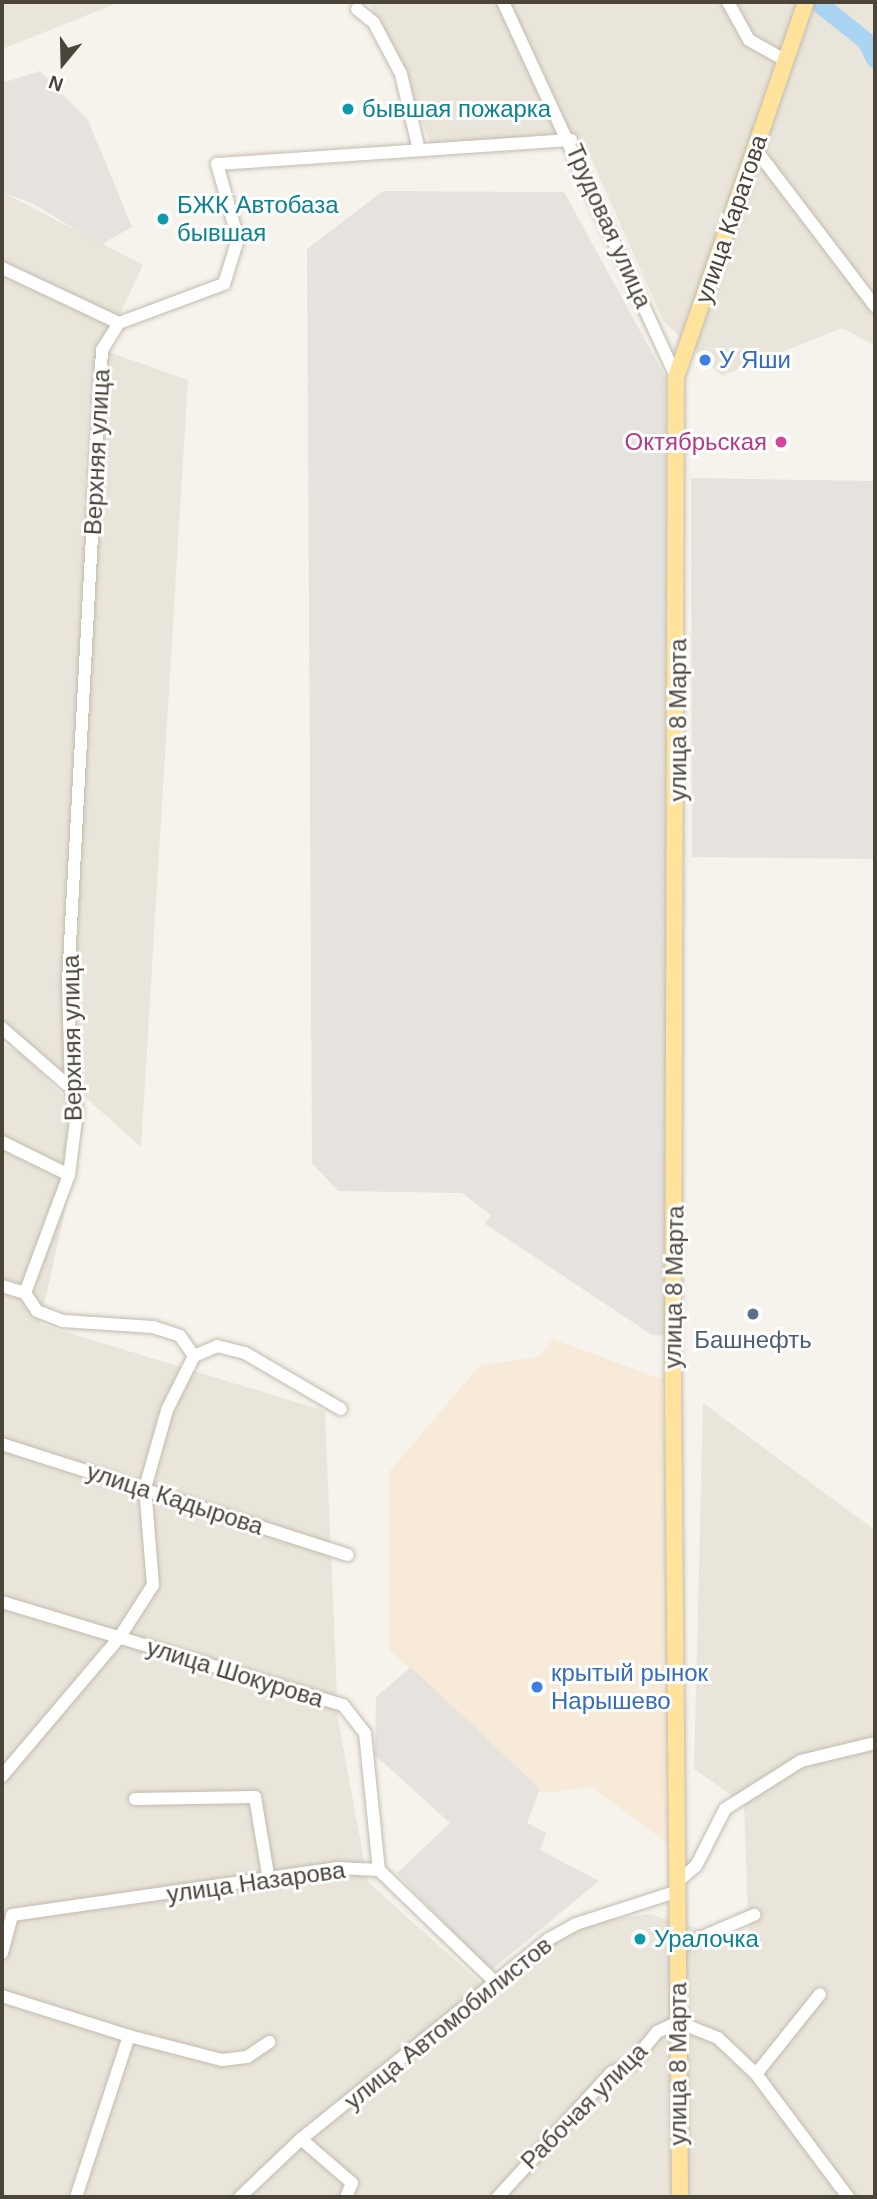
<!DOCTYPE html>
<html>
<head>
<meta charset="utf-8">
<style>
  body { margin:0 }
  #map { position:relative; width:877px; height:2199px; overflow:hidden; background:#f6f3ec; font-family:Helvetica,sans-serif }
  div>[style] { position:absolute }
  .residential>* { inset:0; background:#eae5da }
  .commercial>* { inset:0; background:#f7ead8 }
  .industrial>* { inset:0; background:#e6e2dd }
  .river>* { height:18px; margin:-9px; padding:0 9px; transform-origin:9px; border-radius:9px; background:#a9d4f2 }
  .roads { filter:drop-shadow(0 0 2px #c2bbae) drop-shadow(0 0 2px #c2bbae) }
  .minor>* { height:12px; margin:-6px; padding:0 6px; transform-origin:6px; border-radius:6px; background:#fff }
  .major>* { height:16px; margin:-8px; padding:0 8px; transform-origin:8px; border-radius:8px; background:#ffe39c }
  .dots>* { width:19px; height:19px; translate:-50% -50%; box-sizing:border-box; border:4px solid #fff; border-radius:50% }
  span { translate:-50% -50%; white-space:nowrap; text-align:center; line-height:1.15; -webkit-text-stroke:6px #fff; paint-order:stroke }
  .culture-label { font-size:24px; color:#0d838f }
  .left { translate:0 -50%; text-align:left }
  .street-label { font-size:24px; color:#4b4439 }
  .shop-label { font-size:24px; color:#366cbe }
  .hotel-label { font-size:24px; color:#b23c85 }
  .right { translate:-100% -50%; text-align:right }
  .service-label { font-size:24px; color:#4e5e75 }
  .frame { position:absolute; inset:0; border:4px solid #4b4439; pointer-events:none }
  .north { position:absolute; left:28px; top:28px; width:70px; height:70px; -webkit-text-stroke:5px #fff; paint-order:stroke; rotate:199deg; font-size:19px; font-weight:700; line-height:28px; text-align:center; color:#4b4439 }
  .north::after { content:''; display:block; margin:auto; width:24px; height:32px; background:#4b4439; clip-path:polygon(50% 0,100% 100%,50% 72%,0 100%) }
</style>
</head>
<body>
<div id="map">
  <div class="residential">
    <i style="clip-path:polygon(2px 2px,120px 2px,2px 49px)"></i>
    <i style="clip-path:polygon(369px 2px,875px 2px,875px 346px,842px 328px,722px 376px,664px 322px,584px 143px,431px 143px)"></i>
    <i style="clip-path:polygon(2px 192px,143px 265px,103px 350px,188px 380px,141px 1147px,2px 1023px)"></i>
    <i style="clip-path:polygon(2px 1044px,26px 1056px,85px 1120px,40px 1324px,325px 1411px,338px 1719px,368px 1882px,493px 1994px,576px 1924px,649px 1914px,749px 1944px,744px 1804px,694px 1769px,703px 1403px,875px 1530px,875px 2197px,2px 2197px)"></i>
  </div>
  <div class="commercial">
    <i style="clip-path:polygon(553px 1339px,663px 1380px,671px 1846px,592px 1787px,542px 1793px,390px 1650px,390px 1471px,480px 1365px,539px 1357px)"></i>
  </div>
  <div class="industrial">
    <i style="clip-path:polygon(40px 71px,88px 120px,132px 227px,100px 245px,34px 204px,2px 192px,2px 83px)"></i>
    <i style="clip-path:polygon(383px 191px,564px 192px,666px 378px,667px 1336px,652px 1335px,485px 1224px,491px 1215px,462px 1193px,338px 1191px,312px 1163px,307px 249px)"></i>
    <i style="clip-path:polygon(691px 478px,875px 481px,875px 859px,692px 857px)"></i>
    <i style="clip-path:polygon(411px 1667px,540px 1789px,527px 1823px,546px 1833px,540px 1850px,599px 1881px,490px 1971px,397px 1873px,450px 1823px,375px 1755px,376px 1697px)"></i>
  </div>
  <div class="river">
    <i style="left:817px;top:2px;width:63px;rotate:38.5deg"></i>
    <i style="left:866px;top:41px;width:20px;rotate:63deg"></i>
  </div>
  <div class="roads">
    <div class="minor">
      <i style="left:503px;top:2px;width:413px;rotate:65.2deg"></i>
      <i style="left:728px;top:2px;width:43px;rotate:61.1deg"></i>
      <i style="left:749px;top:40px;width:41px;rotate:29.1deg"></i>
      <i style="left:357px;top:9px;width:22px;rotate:39deg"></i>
      <i style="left:374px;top:23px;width:58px;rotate:62.1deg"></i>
      <i style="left:401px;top:74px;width:78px;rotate:76.7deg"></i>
      <i style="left:756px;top:150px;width:196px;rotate:52.7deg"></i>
      <i style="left:2px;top:268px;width:129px;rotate:25.2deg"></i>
      <i style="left:2px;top:1028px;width:91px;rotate:41deg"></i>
      <i style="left:2px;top:1142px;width:75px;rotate:26.2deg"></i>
      <i style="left:2px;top:1286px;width:24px;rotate:17deg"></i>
      <i style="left:25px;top:1293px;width:22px;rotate:56deg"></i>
      <i style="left:37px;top:1311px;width:28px;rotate:21deg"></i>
      <i style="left:63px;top:1321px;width:90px;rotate:3.8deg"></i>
      <i style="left:153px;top:1327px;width:28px;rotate:18deg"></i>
      <i style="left:180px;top:1336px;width:24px;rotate:55deg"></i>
      <i style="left:194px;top:1356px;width:25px;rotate:-23deg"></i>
      <i style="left:217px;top:1346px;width:29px;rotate:14deg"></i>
      <i style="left:245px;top:1353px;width:111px;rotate:30.3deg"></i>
      <i style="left:25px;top:1293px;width:126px;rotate:-69.6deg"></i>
      <i style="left:69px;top:1175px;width:64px;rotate:-82.8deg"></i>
      <i style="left:77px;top:1112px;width:25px;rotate:-104deg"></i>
      <i style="left:71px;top:1088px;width:106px;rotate:-91.6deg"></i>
      <i style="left:68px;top:982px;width:633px;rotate:-86.92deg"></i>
      <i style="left:102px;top:350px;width:32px;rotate:-58deg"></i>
      <i style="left:119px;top:323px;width:112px;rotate:-20.4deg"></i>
      <i style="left:224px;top:284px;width:47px;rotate:-72.7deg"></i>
      <i style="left:238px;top:239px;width:78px;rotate:-105.6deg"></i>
      <i style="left:217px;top:164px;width:355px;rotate:-3.9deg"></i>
      <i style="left:2px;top:1444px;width:363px;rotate:17.8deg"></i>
      <i style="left:2px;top:1602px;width:356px;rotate:16.8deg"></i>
      <i style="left:343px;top:1705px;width:36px;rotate:52deg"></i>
      <i style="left:365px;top:1733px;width:138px;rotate:84.2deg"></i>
      <i style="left:2px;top:1776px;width:181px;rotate:-49.7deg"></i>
      <i style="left:119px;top:1638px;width:63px;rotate:-57.3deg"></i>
      <i style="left:153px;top:1585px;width:97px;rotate:-94.7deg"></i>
      <i style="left:145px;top:1488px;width:81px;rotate:-74.2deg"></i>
      <i style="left:167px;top:1410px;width:60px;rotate:-63.4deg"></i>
      <i style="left:135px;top:1799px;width:120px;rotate:-1deg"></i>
      <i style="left:255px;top:1797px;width:85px;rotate:80.5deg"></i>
      <i style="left:678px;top:1881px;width:23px;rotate:-40deg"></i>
      <i style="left:696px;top:1866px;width:64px;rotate:-63deg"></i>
      <i style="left:725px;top:1809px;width:90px;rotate:-32.3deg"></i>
      <i style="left:801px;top:1761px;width:76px;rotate:-13.7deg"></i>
      <i style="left:679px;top:1947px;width:82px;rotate:-23.1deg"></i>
      <i style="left:2px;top:1953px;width:39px;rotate:-75deg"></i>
      <i style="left:12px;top:1915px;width:328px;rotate:-8.2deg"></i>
      <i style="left:337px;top:1868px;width:42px;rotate:2.7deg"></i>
      <i style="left:379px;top:1870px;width:161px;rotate:44deg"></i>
      <i style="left:2px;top:1996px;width:133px;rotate:17.5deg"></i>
      <i style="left:129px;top:2036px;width:169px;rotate:108.2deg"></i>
      <i style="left:129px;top:2036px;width:96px;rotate:14.5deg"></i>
      <i style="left:222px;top:2060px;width:25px;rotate:-7deg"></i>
      <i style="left:247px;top:2057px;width:27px;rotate:-34deg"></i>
      <i style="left:756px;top:2074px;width:102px;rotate:-51.3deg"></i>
      <i style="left:301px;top:2139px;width:67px;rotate:40.8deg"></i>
      <i style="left:352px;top:2183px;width:15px;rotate:113deg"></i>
      <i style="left:240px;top:2197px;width:84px;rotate:-43.6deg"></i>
      <i style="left:301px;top:2139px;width:319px;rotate:-38.9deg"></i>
      <i style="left:549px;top:1939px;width:31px;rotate:-29deg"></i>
      <i style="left:576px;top:1924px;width:107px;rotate:-17.9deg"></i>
      <i style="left:498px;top:2197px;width:168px;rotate:-47.7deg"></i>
      <i style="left:611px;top:2073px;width:22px;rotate:-24deg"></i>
      <i style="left:631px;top:2064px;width:41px;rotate:-50.9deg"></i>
      <i style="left:657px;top:2032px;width:23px;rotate:-25deg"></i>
      <i style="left:678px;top:2022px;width:43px;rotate:21.8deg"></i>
      <i style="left:718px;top:2038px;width:52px;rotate:43.5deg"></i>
      <i style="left:756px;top:2074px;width:154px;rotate:53.2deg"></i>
    </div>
    <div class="major">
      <i style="left:680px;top:2197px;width:825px;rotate:-90.49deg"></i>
      <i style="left:673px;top:1372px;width:995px;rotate:-89.83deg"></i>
      <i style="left:676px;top:377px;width:397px;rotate:-70.9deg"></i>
    </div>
  </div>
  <div class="dots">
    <i style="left:348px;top:109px;background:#0f9aa8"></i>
    <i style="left:163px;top:219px;background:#0f9aa8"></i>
    <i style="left:705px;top:360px;background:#3f7fe0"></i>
    <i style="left:781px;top:442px;background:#d1479c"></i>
    <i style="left:753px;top:1314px;background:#5c6f8a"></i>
    <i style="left:537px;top:1687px;background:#3f7fe0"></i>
    <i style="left:640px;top:1939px;background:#0f9aa8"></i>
  </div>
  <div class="culture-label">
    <span class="left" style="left:362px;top:109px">бывшая пожарка</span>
    <span class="left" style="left:177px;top:219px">БЖК Автобаза<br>бывшая</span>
    <span class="left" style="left:654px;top:1939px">Уралочка</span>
  </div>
  <div class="street-label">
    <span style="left:731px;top:219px;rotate:-71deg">улица Каратова</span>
    <span style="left:609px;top:226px;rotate:66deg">Трудовая улица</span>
    <span style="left:97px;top:452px;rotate:-87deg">Верхняя улица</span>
    <span style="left:678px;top:720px;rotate:-90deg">улица 8 Марта</span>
    <span style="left:72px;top:1038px;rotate:-91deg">Верхняя улица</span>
    <span style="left:674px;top:1287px;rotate:-89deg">улица 8 Марта</span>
    <span style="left:175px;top:1499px;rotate:18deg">улица Кадырова</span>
    <span style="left:235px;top:1673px;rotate:17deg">улица Шокурова</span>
    <span style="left:256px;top:1882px;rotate:-8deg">улица Назарова</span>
    <span style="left:448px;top:2023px;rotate:-39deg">улица Автомобилистов</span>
    <span style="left:678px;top:2064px;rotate:-90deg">улица 8 Марта</span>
    <span style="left:584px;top:2106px;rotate:-45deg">Рабочая улица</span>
  </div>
  <div class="shop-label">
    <span class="left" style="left:719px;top:360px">У Яши</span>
    <span class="left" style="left:551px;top:1687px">крытый рынок<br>Нарышево</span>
  </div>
  <div class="hotel-label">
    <span class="right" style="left:767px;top:442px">Октябрьская</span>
  </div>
  <div class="service-label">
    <span style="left:753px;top:1340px">Башнефть</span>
  </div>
  <div class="frame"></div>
  <div class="north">N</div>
</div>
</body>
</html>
